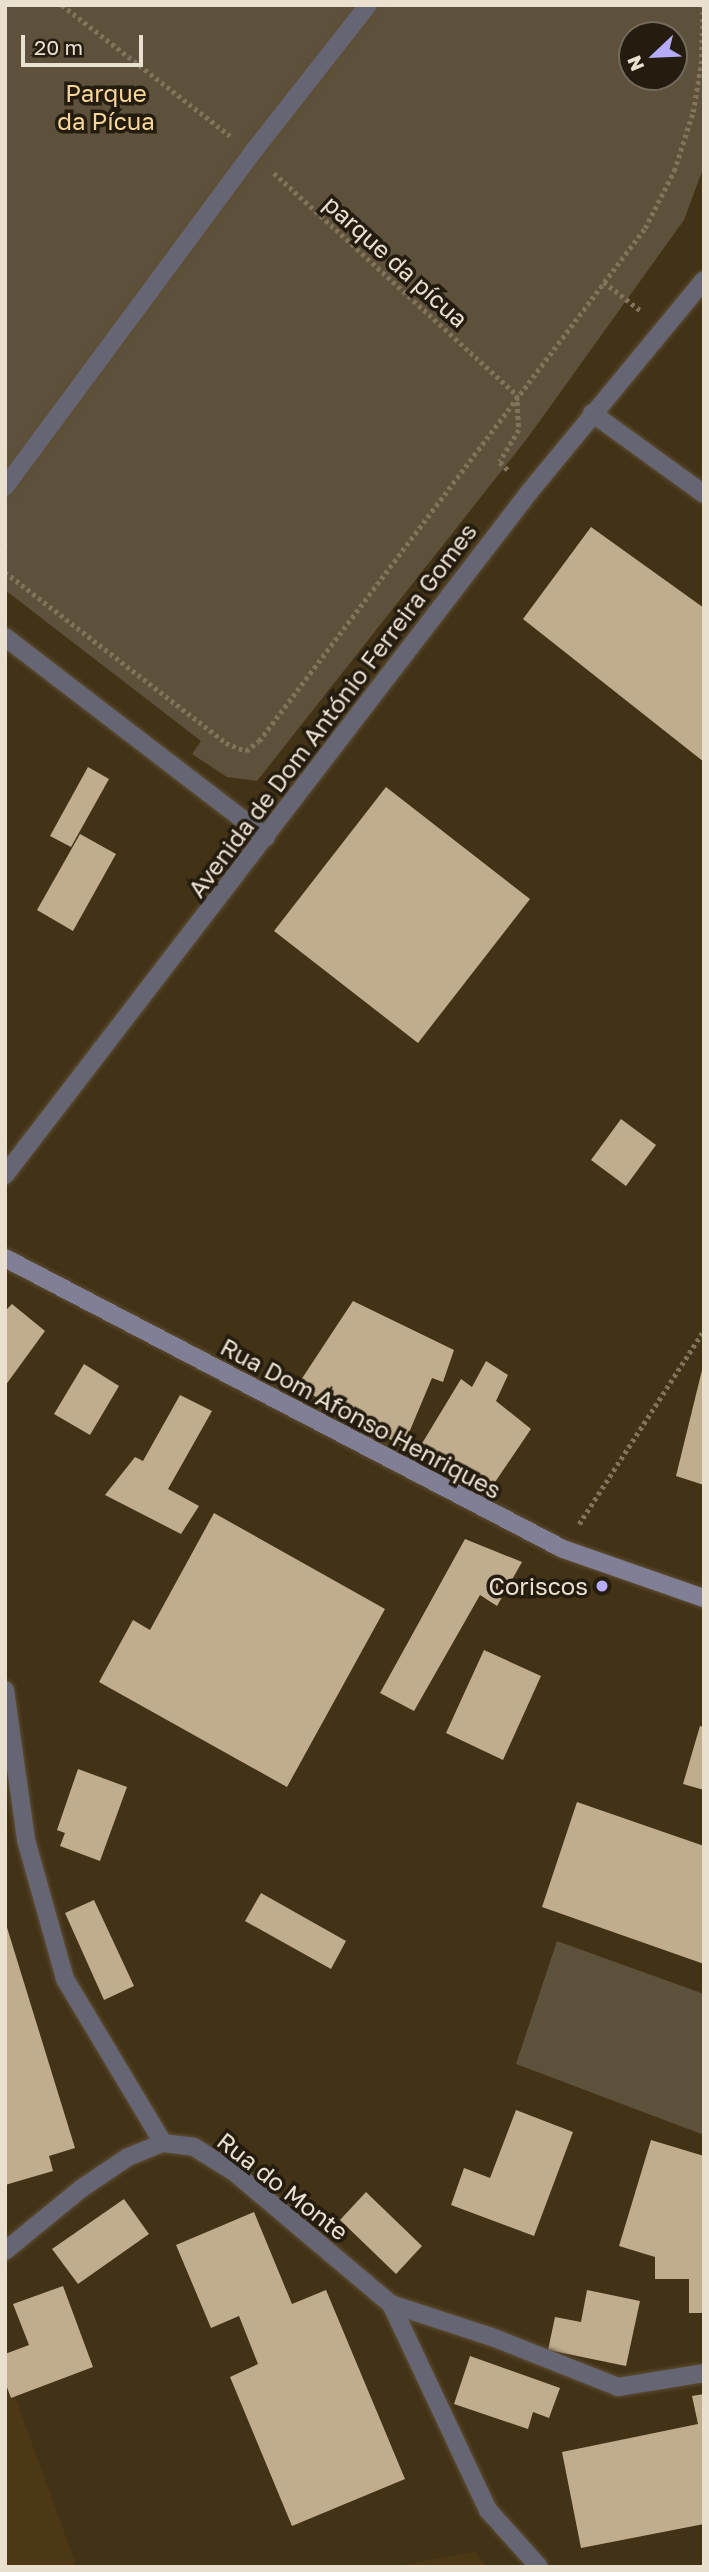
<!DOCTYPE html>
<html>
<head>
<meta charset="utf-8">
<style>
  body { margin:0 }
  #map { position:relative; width:709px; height:2572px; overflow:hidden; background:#423216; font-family:"Golos Text",sans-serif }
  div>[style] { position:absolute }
  .built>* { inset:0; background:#4c3814 }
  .green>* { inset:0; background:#5e513c }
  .building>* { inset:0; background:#c0ad8e }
  .path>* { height:4.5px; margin-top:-2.25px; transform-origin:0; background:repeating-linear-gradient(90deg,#81735c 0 3.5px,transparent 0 7px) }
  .roads { filter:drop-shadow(0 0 2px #5d4e34) drop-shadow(0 0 2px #5d4e34) }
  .street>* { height:18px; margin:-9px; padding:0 9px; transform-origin:9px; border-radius:9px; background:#666573 }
  .secondary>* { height:18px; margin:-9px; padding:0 9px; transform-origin:9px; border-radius:9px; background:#817f95 }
  .dots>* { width:19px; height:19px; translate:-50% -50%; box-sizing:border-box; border:4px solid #231c0f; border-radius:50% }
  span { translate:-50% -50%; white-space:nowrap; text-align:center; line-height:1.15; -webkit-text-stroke:7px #231c0f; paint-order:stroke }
  .park-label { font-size:24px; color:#f9d699 }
  .street-label { font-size:24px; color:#eae0d0 }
  .poi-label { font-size:24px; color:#eae0d0 }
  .right { translate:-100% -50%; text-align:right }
  .frame { position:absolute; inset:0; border:7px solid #eae0d0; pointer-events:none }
  .north { position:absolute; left:618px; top:21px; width:70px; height:70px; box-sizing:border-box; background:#231c0f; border:2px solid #736a5c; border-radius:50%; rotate:247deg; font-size:19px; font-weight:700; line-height:28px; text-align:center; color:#eae0d0 }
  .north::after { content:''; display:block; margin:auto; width:24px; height:32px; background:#b4acf9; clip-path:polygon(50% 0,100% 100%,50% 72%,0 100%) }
  .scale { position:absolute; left:21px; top:35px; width:122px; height:32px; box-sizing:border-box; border:4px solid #eae0d0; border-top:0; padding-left:9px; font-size:21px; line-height:24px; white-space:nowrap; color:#eae0d0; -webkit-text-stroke:5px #231c0f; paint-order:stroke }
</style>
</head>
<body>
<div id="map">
  <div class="built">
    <i style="clip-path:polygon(5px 2369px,77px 2567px,5px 2567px)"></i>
    <i style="clip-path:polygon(475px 2552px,487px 2567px,391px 2567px)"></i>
  </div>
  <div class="green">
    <i style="clip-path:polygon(evenodd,5px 5px,704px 5px,704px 166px,684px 220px,529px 436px,257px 781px,227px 777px,192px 754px,201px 741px,5px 590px,5px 5px,632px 35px,674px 35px,674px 77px,632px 77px,632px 35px)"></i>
    <i style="clip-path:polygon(557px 1941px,704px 1994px,704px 2135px,516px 2064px)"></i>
  </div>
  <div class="building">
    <i style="clip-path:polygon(591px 527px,704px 608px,704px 762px,523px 619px)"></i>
    <i style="clip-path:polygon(88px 767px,109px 779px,71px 847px,50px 836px)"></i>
    <i style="clip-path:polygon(386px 787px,530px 899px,418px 1043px,274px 931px)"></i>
    <i style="clip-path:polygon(80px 834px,116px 854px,73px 931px,37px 910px)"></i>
    <i style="clip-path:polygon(621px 1119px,656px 1145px,626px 1186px,591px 1160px)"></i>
    <i style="clip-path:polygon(353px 1301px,454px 1350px,443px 1382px,432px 1378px,403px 1447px,297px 1386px)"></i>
    <i style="clip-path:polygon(12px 1304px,45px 1331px,5px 1386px,5px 1311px)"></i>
    <i style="clip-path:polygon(486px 1361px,508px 1375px,496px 1401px,531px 1429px,491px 1488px,418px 1450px,461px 1379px,472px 1387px)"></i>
    <i style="clip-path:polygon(704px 1362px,704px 1485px,676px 1476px)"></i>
    <i style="clip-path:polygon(84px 1364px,119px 1386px,90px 1435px,54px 1414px)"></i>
    <i style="clip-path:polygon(180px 1395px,212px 1411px,168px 1489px,199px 1506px,181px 1534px,105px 1495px,135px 1457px,143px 1461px)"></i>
    <i style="clip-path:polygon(214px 1513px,385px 1609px,287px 1787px,99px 1682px,133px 1620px,150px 1630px)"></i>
    <i style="clip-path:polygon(465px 1539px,522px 1562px,497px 1606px,480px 1595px,414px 1711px,380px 1693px)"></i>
    <i style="clip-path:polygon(484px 1650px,541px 1676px,503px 1760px,446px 1733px)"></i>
    <i style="clip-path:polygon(700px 1726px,704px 1727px,704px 1790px,683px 1784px)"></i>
    <i style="clip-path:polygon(78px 1769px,127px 1787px,100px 1861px,60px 1846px,65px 1833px,57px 1830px)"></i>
    <i style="clip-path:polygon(577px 1802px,704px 1846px,704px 1964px,542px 1907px)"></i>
    <i style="clip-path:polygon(261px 1893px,346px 1941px,331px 1969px,245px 1921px)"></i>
    <i style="clip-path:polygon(94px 1900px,134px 1986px,104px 2000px,65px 1913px)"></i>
    <i style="clip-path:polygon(5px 1921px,75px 2148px,49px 2156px,53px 2171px,5px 2185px)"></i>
    <i style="clip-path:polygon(516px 2110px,573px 2132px,534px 2236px,451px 2205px,464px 2168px,490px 2178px)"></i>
    <i style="clip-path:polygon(651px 2140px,704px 2156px,704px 2313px,689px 2313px,689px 2279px,655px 2279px,655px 2257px,619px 2246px)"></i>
    <i style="clip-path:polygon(366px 2192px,422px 2246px,396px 2274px,340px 2220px)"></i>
    <i style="clip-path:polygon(124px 2199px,149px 2234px,78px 2284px,52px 2249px)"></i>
    <i style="clip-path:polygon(254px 2212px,292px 2304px,326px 2290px,405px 2479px,292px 2526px,230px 2377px,258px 2364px,239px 2316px,211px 2328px,176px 2245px)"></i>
    <i style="clip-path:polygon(63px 2286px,93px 2367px,11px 2398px,5px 2382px,5px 2354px,29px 2345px,13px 2304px)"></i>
    <i style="clip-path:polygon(587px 2290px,640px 2301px,626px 2366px,548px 2350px,555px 2317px,581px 2322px)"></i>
    <i style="clip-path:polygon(470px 2356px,560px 2388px,549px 2418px,533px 2412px,528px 2429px,454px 2404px)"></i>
    <i style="clip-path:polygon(704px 2394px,704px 2524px,581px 2548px,562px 2452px,698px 2424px,692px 2396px)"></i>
  </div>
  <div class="path">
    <i style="left:62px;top:5px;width:213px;rotate:37.9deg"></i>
    <i style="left:274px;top:173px;width:329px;rotate:42.4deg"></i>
    <i style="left:517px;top:395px;width:35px;rotate:87deg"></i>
    <i style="left:519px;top:430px;width:37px;rotate:121deg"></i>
    <i style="left:500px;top:462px;width:13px;rotate:45deg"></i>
    <i style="left:604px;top:282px;width:46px;rotate:37.9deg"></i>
    <i style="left:5px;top:544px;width:7px;rotate:90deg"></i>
    <i style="left:5px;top:572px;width:279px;rotate:37.7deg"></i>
    <i style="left:226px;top:743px;width:22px;rotate:22deg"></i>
    <i style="left:246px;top:751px;width:16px;rotate:-38deg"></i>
    <i style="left:259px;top:741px;width:642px;rotate:-53.04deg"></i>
    <i style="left:645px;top:228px;width:64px;rotate:-63deg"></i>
    <i style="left:674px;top:171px;width:62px;rotate:-72.1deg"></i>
    <i style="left:693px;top:112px;width:49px;rotate:-80.5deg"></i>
    <i style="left:701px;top:64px;width:59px;rotate:-88.1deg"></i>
    <i style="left:579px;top:1524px;width:231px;rotate:-57.2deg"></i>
  </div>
  <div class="roads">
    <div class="street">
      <i style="left:592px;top:413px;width:138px;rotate:35.9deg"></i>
      <i style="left:5px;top:487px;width:415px;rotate:-53.5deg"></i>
      <i style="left:252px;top:153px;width:188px;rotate:-51.9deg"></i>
      <i style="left:5px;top:637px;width:329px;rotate:37.5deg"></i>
      <i style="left:5px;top:1175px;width:862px;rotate:-52.49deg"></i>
      <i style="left:530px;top:491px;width:273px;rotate:-50.5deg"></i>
      <i style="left:5px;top:1690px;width:151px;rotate:82deg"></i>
      <i style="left:26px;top:1840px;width:144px;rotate:74.3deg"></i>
      <i style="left:65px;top:1979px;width:191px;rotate:59.1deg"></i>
      <i style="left:5px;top:2251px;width:99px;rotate:-39.3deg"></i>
      <i style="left:82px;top:2188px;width:55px;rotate:-34deg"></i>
      <i style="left:128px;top:2157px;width:38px;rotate:-22deg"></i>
      <i style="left:163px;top:2143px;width:31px;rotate:7deg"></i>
      <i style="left:194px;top:2147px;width:47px;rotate:32deg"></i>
      <i style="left:234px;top:2172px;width:205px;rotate:40.1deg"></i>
      <i style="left:391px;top:2304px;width:106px;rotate:18.1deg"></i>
      <i style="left:492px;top:2337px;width:136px;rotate:21.6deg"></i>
      <i style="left:618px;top:2387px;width:87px;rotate:-9.2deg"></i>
      <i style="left:391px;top:2304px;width:228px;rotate:64.8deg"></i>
      <i style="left:488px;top:2510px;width:76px;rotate:48.2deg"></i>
    </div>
    <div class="secondary">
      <i style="left:5px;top:1258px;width:629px;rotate:27.54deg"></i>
      <i style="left:563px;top:1549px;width:149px;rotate:19.2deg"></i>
    </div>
  </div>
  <div class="dots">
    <i style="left:602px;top:1586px;background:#b4acf9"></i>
  </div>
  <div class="park-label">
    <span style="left:106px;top:107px">Parque<br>da Pícua</span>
  </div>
  <div class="street-label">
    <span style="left:396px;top:261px;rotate:42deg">parque da pícua</span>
    <span style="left:332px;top:710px;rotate:-53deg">Avenida de Dom António Ferreira Gomes</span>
    <span style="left:361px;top:1418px;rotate:28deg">Rua Dom Afonso Henriques</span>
    <span style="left:283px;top:2186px;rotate:38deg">Rua do Monte</span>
  </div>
  <div class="poi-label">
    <span class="right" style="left:588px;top:1586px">Coriscos</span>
  </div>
  <div class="frame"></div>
  <div class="north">N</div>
  <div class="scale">20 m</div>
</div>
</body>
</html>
